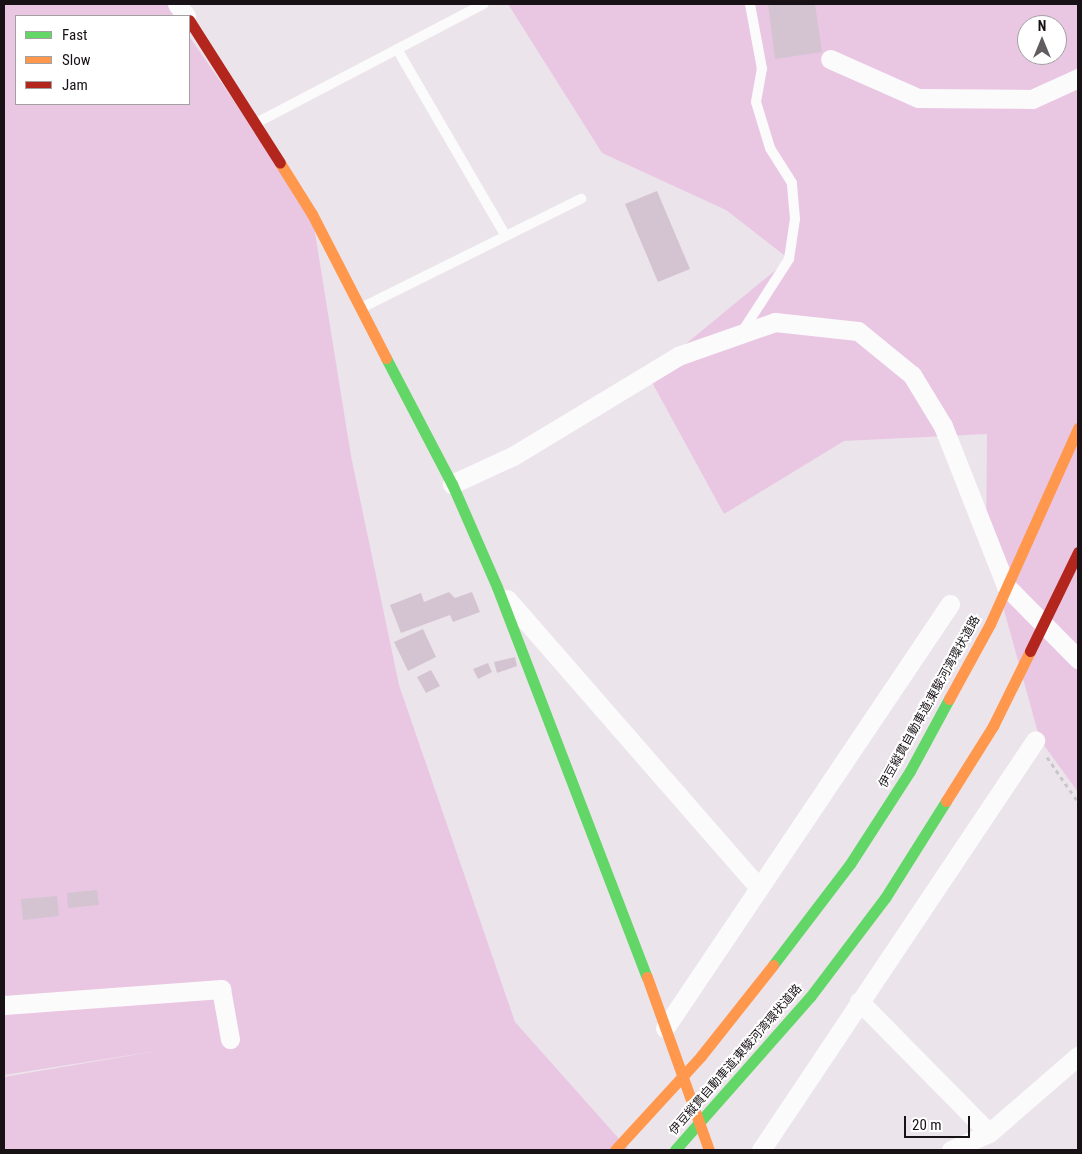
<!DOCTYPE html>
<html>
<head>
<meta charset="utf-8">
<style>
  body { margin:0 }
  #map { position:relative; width:1082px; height:1154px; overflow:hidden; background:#ece4eb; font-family:"Roboto Condensed","Noto Sans JP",sans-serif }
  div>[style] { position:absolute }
  .green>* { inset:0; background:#e9c7e3 }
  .building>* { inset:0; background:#d4c4d2 }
  .path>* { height:3px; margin-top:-1.5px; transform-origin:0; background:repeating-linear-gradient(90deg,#c8c6c8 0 4px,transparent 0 8px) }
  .lane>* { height:10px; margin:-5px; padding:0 5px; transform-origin:5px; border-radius:5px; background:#fcfbfc }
  .street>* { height:19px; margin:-9.5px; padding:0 9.5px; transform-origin:9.5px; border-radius:9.5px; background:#fcfbfc }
  .fast>* { height:11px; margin:-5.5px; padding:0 5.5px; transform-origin:5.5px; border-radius:5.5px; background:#63d668 }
  .slow>* { height:11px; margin:-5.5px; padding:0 5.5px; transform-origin:5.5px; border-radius:5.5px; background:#ff974d }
  .jam>* { height:11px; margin:-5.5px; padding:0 5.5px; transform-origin:5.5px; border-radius:5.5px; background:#b3261e }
  span { translate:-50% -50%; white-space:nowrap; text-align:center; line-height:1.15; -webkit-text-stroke:4px #fff; paint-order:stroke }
  .street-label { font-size:12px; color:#181216 }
  .frame { position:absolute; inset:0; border:5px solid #181216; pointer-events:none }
  .legend { position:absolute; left:15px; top:15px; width:175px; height:90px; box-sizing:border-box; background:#fff; border:1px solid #a3a0a2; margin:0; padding:6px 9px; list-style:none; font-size:15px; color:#181216 }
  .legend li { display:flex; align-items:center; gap:10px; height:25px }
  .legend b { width:25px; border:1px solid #a3a0a2 }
  .north { position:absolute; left:1017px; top:15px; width:50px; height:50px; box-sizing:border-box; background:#fff; border:1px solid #a3a0a2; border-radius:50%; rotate:0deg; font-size:14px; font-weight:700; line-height:20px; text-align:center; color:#181216 }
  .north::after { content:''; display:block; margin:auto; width:18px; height:22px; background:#625c61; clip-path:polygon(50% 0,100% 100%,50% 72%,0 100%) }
  .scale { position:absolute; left:904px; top:1116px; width:66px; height:22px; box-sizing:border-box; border:2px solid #181216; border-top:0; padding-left:6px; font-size:15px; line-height:18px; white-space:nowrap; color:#181216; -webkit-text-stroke:4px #fff; paint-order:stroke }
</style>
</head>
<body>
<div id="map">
  <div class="green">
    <i style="clip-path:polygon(4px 4px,167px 4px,175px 16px,16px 16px,16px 104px,189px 104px,189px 36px,312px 214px,351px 456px,399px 685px,515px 1022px,629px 1150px,4px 1150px,4px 1077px,163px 1050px,4px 1075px)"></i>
    <i style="clip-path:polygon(evenodd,508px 4px,1078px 4px,1078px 67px,1066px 79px,1078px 77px,1078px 792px,1040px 740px,986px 545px,987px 434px,844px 441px,724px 514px,648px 375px,789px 259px,726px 210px,602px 153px,508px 4px,1027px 25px,1057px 25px,1057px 55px,1027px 55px,1027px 25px)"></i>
  </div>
  <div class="building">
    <i style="clip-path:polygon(768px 4px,815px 4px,822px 52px,775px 59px)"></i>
    <i style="clip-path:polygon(657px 191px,690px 269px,658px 282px,625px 204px)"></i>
    <i style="clip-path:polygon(449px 592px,455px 598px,472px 592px,480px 612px,453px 622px,450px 615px,401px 633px,390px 605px,421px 593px,424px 602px)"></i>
    <i style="clip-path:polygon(423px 629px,436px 657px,408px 671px,394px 642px)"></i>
    <i style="clip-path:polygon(515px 657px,517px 666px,497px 673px,494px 662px)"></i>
    <i style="clip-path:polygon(488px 663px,492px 672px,478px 679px,473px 669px)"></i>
    <i style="clip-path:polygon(431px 670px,440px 686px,426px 693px,417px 677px)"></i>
    <i style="clip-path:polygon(97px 890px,99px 905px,68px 908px,67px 893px)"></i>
    <i style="clip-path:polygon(57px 896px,59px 916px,23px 920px,21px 899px)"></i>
  </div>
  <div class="path">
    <i style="left:1047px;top:757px;width:55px;rotate:55.4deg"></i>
  </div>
  <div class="lane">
    <i style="left:397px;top:49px;width:216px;rotate:59.8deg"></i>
    <i style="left:256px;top:123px;width:257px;rotate:-27.6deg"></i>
    <i style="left:361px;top:308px;width:246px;rotate:-26.4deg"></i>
    <i style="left:742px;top:332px;width:87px;rotate:-57.2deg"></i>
    <i style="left:789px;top:259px;width:40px;rotate:-81.5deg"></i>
    <i style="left:795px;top:219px;width:36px;rotate:-95deg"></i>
    <i style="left:792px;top:183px;width:41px;rotate:-122.2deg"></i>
    <i style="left:770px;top:148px;width:48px;rotate:-106.9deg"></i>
    <i style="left:756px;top:102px;width:34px;rotate:-80deg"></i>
    <i style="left:762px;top:69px;width:66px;rotate:-100.5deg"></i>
  </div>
  <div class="street">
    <i style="left:177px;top:4px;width:15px;rotate:53deg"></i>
    <i style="left:830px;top:59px;width:96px;rotate:23.9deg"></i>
    <i style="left:918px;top:98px;width:114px;rotate:0.5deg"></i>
    <i style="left:1032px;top:99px;width:51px;rotate:-24.5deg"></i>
    <i style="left:452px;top:484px;width:67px;rotate:-24.7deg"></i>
    <i style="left:513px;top:456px;width:193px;rotate:-31.2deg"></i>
    <i style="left:678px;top:356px;width:103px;rotate:-19.3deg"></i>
    <i style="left:775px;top:322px;width:83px;rotate:6.2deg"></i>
    <i style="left:858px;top:331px;width:70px;rotate:39.2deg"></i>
    <i style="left:912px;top:375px;width:60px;rotate:58.7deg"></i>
    <i style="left:943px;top:426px;width:172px;rotate:68.5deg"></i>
    <i style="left:1006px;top:586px;width:103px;rotate:45.4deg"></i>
    <i style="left:507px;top:599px;width:383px;rotate:48.9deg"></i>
    <i style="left:859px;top:1001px;width:185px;rotate:45.4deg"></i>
    <i style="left:4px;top:1005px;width:218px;rotate:-4.2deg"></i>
    <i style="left:221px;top:989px;width:51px;rotate:79.8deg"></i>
    <i style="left:665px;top:1028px;width:511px;rotate:-56.09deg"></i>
    <i style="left:761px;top:1150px;width:493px;rotate:-56.2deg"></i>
    <i style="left:951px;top:1150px;width:42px;rotate:-24.1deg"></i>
    <i style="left:989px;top:1133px;width:118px;rotate:-40.9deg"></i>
  </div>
  <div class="fast">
    <i style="left:386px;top:358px;width:142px;rotate:62.4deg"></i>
    <i style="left:452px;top:484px;width:112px;rotate:66.4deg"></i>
    <i style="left:497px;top:587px;width:418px;rotate:69deg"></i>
    <i style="left:773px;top:965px;width:127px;rotate:-52.7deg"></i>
    <i style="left:850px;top:864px;width:111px;rotate:-57.2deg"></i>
    <i style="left:910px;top:771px;width:82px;rotate:-61.6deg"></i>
    <i style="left:675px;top:1150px;width:204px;rotate:-48.6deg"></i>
    <i style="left:810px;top:997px;width:124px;rotate:-52.9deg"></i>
    <i style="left:885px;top:898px;width:115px;rotate:-57.8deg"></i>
  </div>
  <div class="slow">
    <i style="left:280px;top:163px;width:60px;rotate:57.9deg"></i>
    <i style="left:312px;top:214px;width:162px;rotate:62.8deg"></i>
    <i style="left:949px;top:699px;width:85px;rotate:-61.3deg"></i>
    <i style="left:990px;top:624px;width:215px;rotate:-65.8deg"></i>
    <i style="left:946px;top:801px;width:89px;rotate:-57.9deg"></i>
    <i style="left:993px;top:726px;width:84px;rotate:-63.7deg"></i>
    <i style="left:647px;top:977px;width:184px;rotate:70.3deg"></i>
    <i style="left:615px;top:1150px;width:127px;rotate:-47.5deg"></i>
    <i style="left:701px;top:1056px;width:116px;rotate:-51.6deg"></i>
  </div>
  <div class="jam">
    <i style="left:189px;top:20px;width:169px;rotate:57.5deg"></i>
    <i style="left:1030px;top:651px;width:110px;rotate:-64.1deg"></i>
  </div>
  <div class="street-label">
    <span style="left:930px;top:702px;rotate:-61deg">伊豆縦貫自動車道;東駿河湾環状道路</span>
    <span style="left:736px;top:1060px;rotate:-49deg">伊豆縦貫自動車道;東駿河湾環状道路</span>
  </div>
  <div class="frame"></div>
  <ul class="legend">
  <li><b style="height:6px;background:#63d668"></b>Fast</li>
  <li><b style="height:6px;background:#ff974d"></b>Slow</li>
  <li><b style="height:6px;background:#b3261e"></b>Jam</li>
  </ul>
  <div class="north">N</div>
  <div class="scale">20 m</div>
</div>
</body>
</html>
